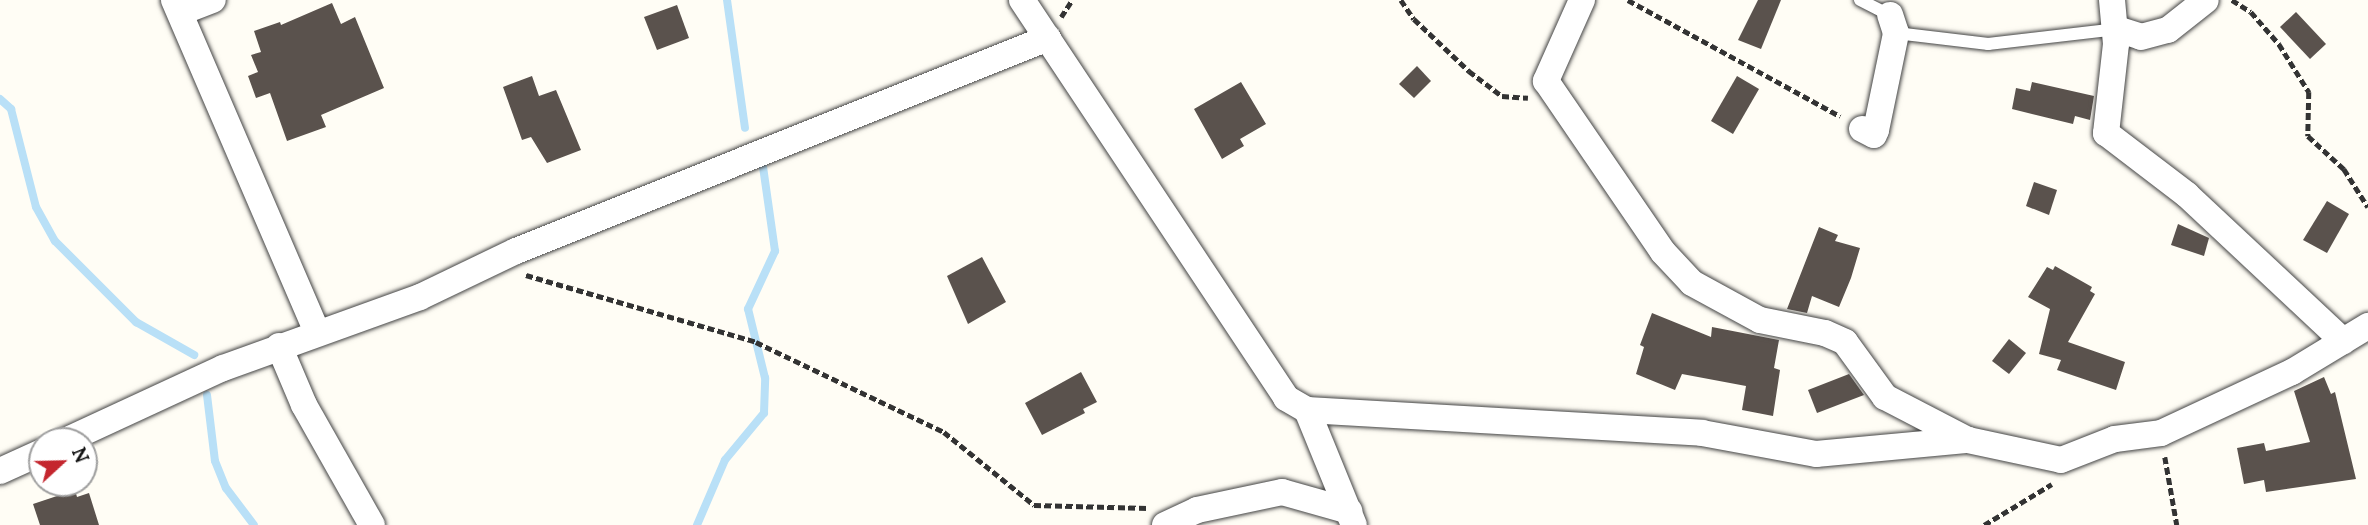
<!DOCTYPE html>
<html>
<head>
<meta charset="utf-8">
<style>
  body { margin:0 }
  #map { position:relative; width:2368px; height:525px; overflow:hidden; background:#fffdf5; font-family:Lora,serif }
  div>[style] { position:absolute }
  .stream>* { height:8px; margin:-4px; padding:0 4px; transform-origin:4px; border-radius:4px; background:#b9e0f7 }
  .building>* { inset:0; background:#5a524d }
  .path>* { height:4.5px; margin-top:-2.25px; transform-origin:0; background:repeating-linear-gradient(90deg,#333 0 7px,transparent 0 10.5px) }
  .roads { filter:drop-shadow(0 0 2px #444) drop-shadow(0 0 2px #444) }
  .lane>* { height:12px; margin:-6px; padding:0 6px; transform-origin:6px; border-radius:6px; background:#fff }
  .street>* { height:26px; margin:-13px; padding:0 13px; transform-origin:13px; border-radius:13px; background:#fff }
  span { translate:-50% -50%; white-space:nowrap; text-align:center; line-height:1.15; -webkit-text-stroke:7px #fff; paint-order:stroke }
  .north { position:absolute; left:28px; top:427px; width:70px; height:70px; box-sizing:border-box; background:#fff; border:2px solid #a0a0a0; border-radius:50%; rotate:68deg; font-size:19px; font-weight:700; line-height:28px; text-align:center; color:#111 }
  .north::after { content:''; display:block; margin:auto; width:24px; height:32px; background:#c4262e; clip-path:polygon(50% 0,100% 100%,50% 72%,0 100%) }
</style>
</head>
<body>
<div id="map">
  <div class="stream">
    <i style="left:727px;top:0;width:129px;rotate:82deg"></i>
    <i style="left:0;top:99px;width:15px;rotate:42deg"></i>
    <i style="left:11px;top:109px;width:101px;rotate:75.7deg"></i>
    <i style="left:36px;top:207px;width:39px;rotate:61deg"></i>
    <i style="left:55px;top:241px;width:115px;rotate:45deg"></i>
    <i style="left:136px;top:322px;width:67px;rotate:29.6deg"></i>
    <i style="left:207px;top:395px;width:66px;rotate:83.1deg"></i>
    <i style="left:215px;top:461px;width:29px;rotate:68deg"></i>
    <i style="left:226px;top:488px;width:46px;rotate:52.9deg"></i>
    <i style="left:697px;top:525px;width:71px;rotate:-66.7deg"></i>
    <i style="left:725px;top:460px;width:61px;rotate:-50.3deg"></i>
    <i style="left:764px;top:413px;width:35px;rotate:-88deg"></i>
    <i style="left:765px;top:378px;width:71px;rotate:-103.8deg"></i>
    <i style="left:748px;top:309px;width:64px;rotate:-65deg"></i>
    <i style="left:775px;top:251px;width:85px;rotate:-98.1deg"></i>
  </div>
  <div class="building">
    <i style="clip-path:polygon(1758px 0,1781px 0,1761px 49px,1738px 40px)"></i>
    <i style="clip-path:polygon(332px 3px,341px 24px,355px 17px,384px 88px,321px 115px,326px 127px,287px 141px,270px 93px,256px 98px,248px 76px,258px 72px,251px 55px,261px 52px,254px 31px,280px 22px,281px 25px)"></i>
    <i style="clip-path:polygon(677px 5px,689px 38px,657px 50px,644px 17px)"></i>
    <i style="clip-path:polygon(2296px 12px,2326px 44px,2310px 59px,2280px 27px)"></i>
    <i style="clip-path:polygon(1417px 66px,1431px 81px,1414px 98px,1399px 84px)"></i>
    <i style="clip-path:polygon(532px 76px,539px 96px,556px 90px,581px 150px,547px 163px,531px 137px,522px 140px,503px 87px)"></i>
    <i style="clip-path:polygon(1737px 76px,1759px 89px,1733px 134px,1711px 121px)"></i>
    <i style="clip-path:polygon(1241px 82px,1266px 124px,1240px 139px,1244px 146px,1222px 159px,1194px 109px)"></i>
    <i style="clip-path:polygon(2032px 82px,2094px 96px,2090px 120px,2075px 116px,2073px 124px,2012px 109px,2016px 88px,2030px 91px)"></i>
    <i style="clip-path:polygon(2034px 182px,2057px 190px,2049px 215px,2026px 206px)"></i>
    <i style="clip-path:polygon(2327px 201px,2349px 214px,2327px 253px,2303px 240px)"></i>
    <i style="clip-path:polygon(2178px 224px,2209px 238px,2204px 256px,2171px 245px)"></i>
    <i style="clip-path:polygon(1819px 227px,1838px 235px,1835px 241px,1860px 248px,1851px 278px,1839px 307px,1812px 296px,1807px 313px,1787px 309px)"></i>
    <i style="clip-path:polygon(982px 257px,1006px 302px,968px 324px,947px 276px)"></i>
    <i style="clip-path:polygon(2055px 266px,2092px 287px,2090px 291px,2095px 294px,2068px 342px,2125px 362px,2116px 390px,2057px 370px,2061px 360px,2039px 354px,2050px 309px,2028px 297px,2047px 267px,2053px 270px)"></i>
    <i style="clip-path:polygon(1652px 313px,1711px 337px,1712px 327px,1779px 340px,1774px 368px,1780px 370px,1773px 416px,1742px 410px,1746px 386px,1682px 374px,1675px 390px,1636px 374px,1644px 347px,1640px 345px)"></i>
    <i style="clip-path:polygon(2009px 339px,2026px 353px,2009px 374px,1992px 361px)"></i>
    <i style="clip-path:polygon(1081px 372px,1097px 402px,1083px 409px,1085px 413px,1042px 435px,1025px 403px)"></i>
    <i style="clip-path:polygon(1849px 374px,1864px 395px,1817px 413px,1808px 390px)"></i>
    <i style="clip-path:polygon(2324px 377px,2331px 394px,2335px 392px,2356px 479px,2266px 492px,2264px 480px,2244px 484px,2237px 448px,2264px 443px,2266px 451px,2310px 442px,2294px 391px)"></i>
    <i style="clip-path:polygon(75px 490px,77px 497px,89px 493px,99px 525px,40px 525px,33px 504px)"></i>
  </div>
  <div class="path">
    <i style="left:1401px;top:0;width:23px;rotate:56deg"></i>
    <i style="left:1414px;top:19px;width:76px;rotate:43.4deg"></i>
    <i style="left:1469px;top:71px;width:41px;rotate:37.1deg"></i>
    <i style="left:1502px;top:96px;width:26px;rotate:4deg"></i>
    <i style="left:1628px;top:0;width:242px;rotate:28.7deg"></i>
    <i style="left:2232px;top:0;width:22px;rotate:32deg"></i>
    <i style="left:2251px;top:12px;width:43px;rotate:48.8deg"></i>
    <i style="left:2279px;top:44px;width:57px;rotate:58deg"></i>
    <i style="left:2309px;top:92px;width:44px;rotate:91.3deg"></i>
    <i style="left:2308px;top:136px;width:49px;rotate:42.5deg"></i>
    <i style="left:2344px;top:169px;width:45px;rotate:57.7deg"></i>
    <i style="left:1061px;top:17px;width:20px;rotate:-57deg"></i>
    <i style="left:526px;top:275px;width:240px;rotate:16.2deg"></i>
    <i style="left:756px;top:342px;width:208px;rotate:25.6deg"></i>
    <i style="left:944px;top:432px;width:116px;rotate:39deg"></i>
    <i style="left:1034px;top:505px;width:114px;rotate:1.5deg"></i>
    <i style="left:2165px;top:457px;width:69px;rotate:80deg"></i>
    <i style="left:1984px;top:525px;width:79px;rotate:-31.1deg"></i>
  </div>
  <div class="roads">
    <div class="lane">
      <i style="left:1860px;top:0;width:34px;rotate:27deg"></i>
      <i style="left:1896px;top:33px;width:93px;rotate:6.8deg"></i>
      <i style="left:1988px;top:44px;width:130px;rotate:-6.6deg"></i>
    </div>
    <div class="street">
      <i style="left:174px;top:0;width:361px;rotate:66.7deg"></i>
      <i style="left:1022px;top:0;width:478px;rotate:56.4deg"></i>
      <i style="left:1286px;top:398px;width:24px;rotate:30deg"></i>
      <i style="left:1307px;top:410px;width:124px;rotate:67.8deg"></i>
      <i style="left:1582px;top:0;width:89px;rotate:114deg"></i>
      <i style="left:1546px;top:81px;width:207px;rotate:55.6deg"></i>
      <i style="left:1663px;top:252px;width:42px;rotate:46.9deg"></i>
      <i style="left:1692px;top:283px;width:77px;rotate:28.6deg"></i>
      <i style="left:1760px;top:320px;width:66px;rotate:11.3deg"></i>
      <i style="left:1825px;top:333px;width:22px;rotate:24deg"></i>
      <i style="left:1845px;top:342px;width:68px;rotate:54deg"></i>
      <i style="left:1885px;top:397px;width:89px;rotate:27.4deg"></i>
      <i style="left:2112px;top:0;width:44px;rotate:84.8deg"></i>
      <i style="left:2116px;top:44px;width:90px;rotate:96.4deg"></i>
      <i style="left:2106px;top:133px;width:102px;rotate:37.4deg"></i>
      <i style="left:2187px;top:195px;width:214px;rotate:43.1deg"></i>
      <i style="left:181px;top:12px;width:34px;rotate:-21deg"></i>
      <i style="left:2117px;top:29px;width:25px;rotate:18deg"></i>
      <i style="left:2141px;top:37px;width:28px;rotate:-15deg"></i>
      <i style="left:2168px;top:30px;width:48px;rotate:-38.3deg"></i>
      <i style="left:1862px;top:129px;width:13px;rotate:27deg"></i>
      <i style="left:1874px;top:135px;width:5px;rotate:-68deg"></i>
      <i style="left:1876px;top:130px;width:99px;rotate:-78.3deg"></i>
      <i style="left:1896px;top:33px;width:19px;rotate:-108deg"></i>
      <i style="left:279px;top:346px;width:64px;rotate:67deg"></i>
      <i style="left:304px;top:405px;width:138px;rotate:60.5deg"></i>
      <i style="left:1307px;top:410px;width:396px;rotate:3.3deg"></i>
      <i style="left:1702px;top:433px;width:116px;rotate:10.4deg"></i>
      <i style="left:1816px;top:454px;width:153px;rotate:-5.3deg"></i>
      <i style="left:1968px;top:440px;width:95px;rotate:12.1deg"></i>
      <i style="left:2061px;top:460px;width:58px;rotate:-21.3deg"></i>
      <i style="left:2115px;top:439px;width:46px;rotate:-7.4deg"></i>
      <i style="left:2161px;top:433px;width:145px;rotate:-25deg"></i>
      <i style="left:2292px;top:372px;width:89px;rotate:-31.2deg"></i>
      <i style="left:65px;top:441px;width:174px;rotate:-24.8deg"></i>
      <i style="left:223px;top:368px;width:209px;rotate:-19.8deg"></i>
      <i style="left:420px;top:297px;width:106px;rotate:-25.6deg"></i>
      <i style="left:516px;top:251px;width:573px;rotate:-21.82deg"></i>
      <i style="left:0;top:471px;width:46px;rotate:-24.3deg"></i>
      <i style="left:1165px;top:525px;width:35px;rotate:-25deg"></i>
      <i style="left:1197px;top:510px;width:87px;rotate:-12deg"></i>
      <i style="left:1282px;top:492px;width:70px;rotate:15.8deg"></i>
    </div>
  </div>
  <div class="north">N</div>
</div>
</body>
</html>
